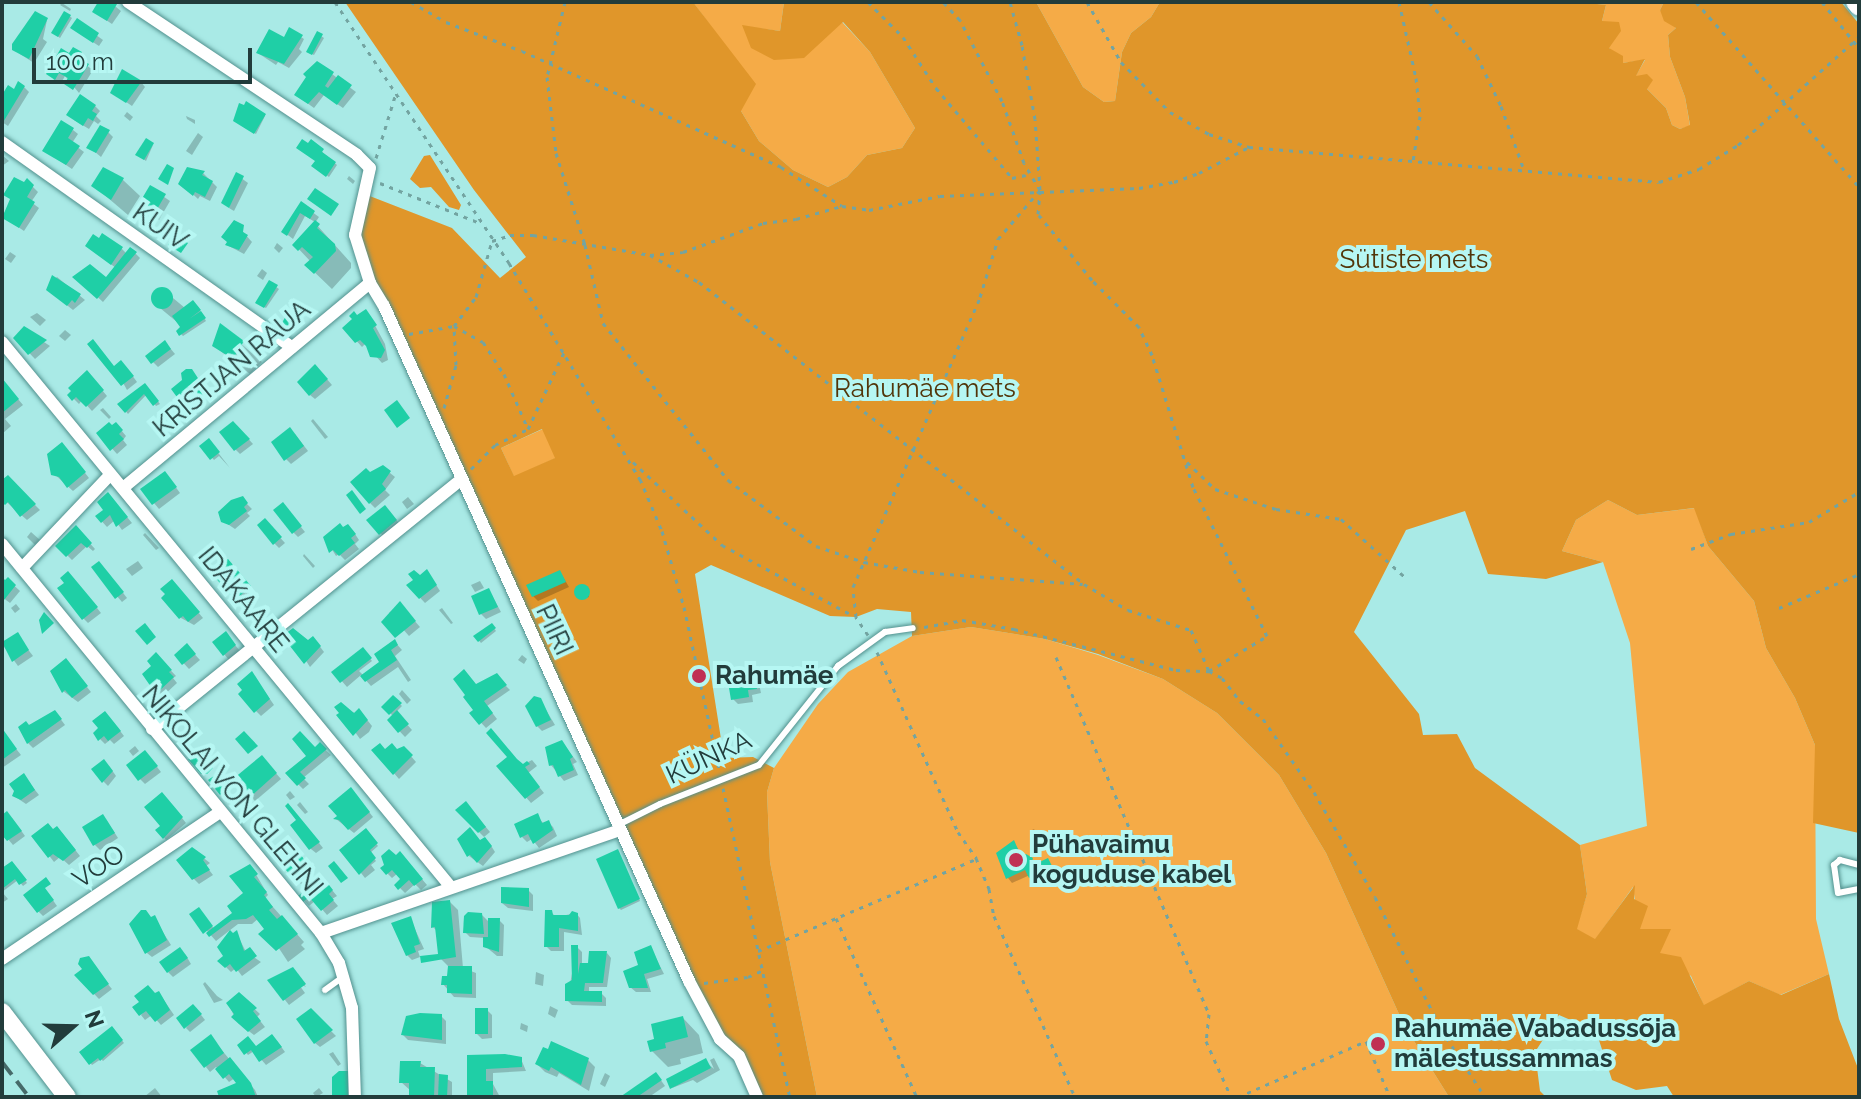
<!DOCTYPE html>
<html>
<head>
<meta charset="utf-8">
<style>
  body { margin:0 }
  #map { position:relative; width:1861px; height:1099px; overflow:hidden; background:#a9eae6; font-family:Raleway,sans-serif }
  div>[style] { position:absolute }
  .green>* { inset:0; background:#f5ab47 }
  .forest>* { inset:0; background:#e0962a }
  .shadow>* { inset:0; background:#0003 }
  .building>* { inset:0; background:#1fcfa6 }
  .round { border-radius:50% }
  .path>* { height:3px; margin-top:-1.5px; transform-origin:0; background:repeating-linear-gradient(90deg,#73a4a1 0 4px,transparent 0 10px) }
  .roads { filter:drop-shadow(0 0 2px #51908d) drop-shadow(0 0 2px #51908d) }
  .lane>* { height:6px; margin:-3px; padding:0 3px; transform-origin:3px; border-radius:3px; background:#fff }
  .street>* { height:12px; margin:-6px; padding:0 6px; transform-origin:6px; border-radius:6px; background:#fff }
  .secondary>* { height:18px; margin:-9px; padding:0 9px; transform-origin:9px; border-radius:9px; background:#fff }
  .rail>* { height:4px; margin-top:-2px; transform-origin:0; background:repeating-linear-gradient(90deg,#466a69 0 16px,transparent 0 24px) }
  .dots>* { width:22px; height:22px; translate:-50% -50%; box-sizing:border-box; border:4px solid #b6f7f3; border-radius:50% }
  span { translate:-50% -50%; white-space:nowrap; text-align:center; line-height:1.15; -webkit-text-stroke:8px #b6f7f3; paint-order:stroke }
  .street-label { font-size:26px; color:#223c3b }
  .park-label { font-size:26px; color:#523509 }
  .poi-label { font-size:26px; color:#223c3b; font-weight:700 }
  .left { translate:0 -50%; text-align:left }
  .frame { position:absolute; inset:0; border:4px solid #223c3b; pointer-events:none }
  .north { position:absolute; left:32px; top:987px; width:80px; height:80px; -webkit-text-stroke:6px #b6f7f3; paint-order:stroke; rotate:70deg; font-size:22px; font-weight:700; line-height:32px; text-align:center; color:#223c3b }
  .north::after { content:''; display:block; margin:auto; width:28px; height:36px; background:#223c3b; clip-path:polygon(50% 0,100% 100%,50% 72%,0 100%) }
  .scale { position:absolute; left:32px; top:48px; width:220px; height:36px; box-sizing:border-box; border:4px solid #223c3b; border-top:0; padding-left:10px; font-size:24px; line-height:28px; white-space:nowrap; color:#223c3b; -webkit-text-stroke:6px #b6f7f3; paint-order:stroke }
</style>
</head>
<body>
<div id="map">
  <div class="green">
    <i style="clip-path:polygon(693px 2px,784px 2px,780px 31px,742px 26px,822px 38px,842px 22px,870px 52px,915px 128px,902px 148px,867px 155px,847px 177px,828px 187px,793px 170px,759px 141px,741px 111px,715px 32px)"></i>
    <i style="clip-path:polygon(1036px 2px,1160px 2px,1151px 17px,1131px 33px,1122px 52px,1115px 101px,1104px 102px,1083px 87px)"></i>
    <i style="clip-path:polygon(1664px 2px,1660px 10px,1676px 28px,1668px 35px,1670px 57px,1685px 97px,1690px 126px,1680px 129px,1672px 125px,1666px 108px,1635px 77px,1645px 60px,1623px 63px,1609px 48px,1602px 21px,1606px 5px,1578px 3px)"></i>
    <i style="clip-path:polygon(543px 429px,556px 458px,514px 477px,501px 448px)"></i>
    <i style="clip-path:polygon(1608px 500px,1637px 515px,1695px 508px,1708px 546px,1754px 601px,1766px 648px,1795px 698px,1815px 745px,1816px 919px,1829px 974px,1780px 995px,1749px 981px,1704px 1006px,1691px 976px,1659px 953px,1639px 929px,1633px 887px,1595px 940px,1576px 929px,1587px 894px,1580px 845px,1647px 826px,1630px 643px,1603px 562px,1562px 551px,1576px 520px)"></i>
    <i style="clip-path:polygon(971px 627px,1045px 639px,1098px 655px,1163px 679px,1217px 713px,1279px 775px,1326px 853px,1404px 1025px,1449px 1097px,817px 1097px,770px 862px,767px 792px,774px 768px,818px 704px,848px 672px,912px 636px)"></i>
  </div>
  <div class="forest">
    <i style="clip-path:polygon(evenodd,345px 2px,693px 2px,756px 84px,741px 111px,759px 141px,793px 170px,828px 187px,847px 177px,867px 155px,902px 148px,915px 128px,870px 52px,843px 22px,804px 58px,774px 60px,751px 48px,742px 25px,780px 31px,784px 2px,1036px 2px,1083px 87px,1104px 102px,1115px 101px,1122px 52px,1131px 33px,1151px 17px,1160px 2px,1579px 2px,1606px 5px,1602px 21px,1619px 22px,1621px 31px,1609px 48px,1623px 56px,1623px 63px,1645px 59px,1636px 76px,1647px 74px,1653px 80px,1647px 89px,1666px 108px,1672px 125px,1680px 129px,1690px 125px,1685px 97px,1670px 57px,1668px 35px,1676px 28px,1664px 21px,1660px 10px,1664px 2px,1841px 2px,1859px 24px,1859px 833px,1813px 823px,1815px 745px,1795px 698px,1766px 648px,1754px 601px,1708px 546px,1694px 508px,1637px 515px,1608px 500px,1576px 520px,1562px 551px,1603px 562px,1546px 579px,1488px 574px,1465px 511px,1406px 530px,1354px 632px,1419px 714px,1423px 735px,1457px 734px,1475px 768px,1580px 845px,1587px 894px,1577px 929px,1595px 939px,1635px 885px,1634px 899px,1648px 906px,1640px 929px,1671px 929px,1660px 953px,1681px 957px,1704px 1005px,1749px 981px,1781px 995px,1829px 974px,1839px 1019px,1859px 1071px,1859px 1097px,1674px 1097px,1667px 1086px,1636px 1090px,1612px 1080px,1596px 1031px,1559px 1015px,1535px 1052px,1540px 1091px,1546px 1097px,1449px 1097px,1404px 1025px,1326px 853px,1279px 775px,1217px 713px,1163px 679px,1098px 654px,1045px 639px,971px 627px,912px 636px,911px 612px,877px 609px,856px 617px,830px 616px,711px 565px,695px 574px,724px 758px,753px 757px,774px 768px,767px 792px,770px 862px,817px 1097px,757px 1097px,750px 1079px,720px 1039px,461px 480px,355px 235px,362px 193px,452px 228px,500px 278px,526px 257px,474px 190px,345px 2px,542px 429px,555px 458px,514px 476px,501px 448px,542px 429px)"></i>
    <i style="clip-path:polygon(430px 155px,461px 205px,459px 210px,449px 207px,431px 187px,420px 188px,410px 179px,424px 156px)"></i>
  </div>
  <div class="shadow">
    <i style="clip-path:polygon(100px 2px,110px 2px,121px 11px,112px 24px,94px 12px)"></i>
    <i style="clip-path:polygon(62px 3px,71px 9px,70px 11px,60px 5px)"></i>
    <i style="clip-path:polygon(65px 13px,72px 18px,60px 38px,53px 33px)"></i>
    <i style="clip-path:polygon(47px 20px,43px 39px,47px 42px,34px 63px,20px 54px)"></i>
    <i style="clip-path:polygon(77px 21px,103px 40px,99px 46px,77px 32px)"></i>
    <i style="clip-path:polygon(290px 30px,304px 39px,299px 49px,302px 52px,289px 68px,278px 62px,276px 65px,258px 53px,284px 40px)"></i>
    <i style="clip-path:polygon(318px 34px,324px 38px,314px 55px,310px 53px)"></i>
    <i style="clip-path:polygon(80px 54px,85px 59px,83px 63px,93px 70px,79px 93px,65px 76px,61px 83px,53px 79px,70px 55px)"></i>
    <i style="clip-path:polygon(332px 74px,356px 92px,343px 108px,324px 95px,314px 108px,296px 95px)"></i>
    <i style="clip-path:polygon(141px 82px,145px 87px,132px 106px,113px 93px)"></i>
    <i style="clip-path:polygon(24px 87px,29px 92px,8px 126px,2px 122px,2px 99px)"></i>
    <i style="clip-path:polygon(95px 106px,100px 111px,96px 116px,101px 121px,98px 124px,94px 121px,89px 129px,74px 120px)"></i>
    <i style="clip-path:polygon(127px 112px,133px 117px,130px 121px,124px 116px)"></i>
    <i style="clip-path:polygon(186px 116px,195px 120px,195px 124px,187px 119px)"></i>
    <i style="clip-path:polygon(265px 116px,256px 134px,238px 123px)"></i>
    <i style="clip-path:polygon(73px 130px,78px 134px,72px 143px,84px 152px,72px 169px,45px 151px)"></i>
    <i style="clip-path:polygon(108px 132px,113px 137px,101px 157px,89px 147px)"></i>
    <i style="clip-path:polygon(198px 133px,203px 137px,192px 155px,186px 151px)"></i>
    <i style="clip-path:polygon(311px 142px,337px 165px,329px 177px,314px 166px,317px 161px)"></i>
    <i style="clip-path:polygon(153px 145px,146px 161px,139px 156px)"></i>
    <i style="clip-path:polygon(2px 155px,9px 161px,2px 166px)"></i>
    <i style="clip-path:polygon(104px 170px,123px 180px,140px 196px,128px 215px,94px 186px)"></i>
    <i style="clip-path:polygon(203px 173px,217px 187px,210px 201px,200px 196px,198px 199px,181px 183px)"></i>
    <i style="clip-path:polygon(237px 175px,248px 183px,234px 211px,229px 208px)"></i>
    <i style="clip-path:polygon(349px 176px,355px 181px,353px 184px,347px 179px)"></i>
    <i style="clip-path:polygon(27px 181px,38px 192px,31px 202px,39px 208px,24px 231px,2px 216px)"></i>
    <i style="clip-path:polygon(151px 188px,170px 201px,159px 220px,145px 211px)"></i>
    <i style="clip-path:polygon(301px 204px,319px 217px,315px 223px,351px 263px,351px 268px,332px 289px,307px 265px,311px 262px,295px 245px,315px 222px,305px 216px,293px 239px,284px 232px)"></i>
    <i style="clip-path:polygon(235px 223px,252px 242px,244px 254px,227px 245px)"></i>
    <i style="clip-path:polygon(277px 243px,283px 248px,279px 253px,274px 248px)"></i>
    <i style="clip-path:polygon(121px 248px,127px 254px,131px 249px,140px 258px,103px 302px,76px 277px,106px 279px,116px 268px,93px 251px)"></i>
    <i style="clip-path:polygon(10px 252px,16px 256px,11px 263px,5px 259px)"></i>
    <i style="clip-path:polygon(262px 269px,267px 273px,263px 280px,257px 276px)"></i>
    <i style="clip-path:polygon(57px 277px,85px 300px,73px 310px,53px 294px,49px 284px)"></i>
    <i style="clip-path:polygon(270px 283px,279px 289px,266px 308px,259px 304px)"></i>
    <i style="clip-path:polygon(161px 288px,185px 308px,198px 307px,206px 321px,183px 336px,178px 331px,183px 327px,154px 303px)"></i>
    <i style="clip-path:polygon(37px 313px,46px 320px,40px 326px,30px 317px)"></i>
    <i style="clip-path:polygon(370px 316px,385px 344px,388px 360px,382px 363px,365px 344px,362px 347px,345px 328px,358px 317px)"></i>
    <i style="clip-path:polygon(221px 326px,262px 362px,250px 374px,214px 346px)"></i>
    <i style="clip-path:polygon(24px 329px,50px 346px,35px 359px,15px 338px)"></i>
    <i style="clip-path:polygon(65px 330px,71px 335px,65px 341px,59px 336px)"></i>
    <i style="clip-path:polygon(170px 348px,175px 354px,158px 367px,153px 362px)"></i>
    <i style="clip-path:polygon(126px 367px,137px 382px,127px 390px,115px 368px)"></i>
    <i style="clip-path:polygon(320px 371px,332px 385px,315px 399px,310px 395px)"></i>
    <i style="clip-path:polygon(91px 377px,107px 396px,92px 411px,82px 400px,79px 404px,70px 395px)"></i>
    <i style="clip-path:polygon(196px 377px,210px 398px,204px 398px,191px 411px,186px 406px)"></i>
    <i style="clip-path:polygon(2px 380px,23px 405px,5px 419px,11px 426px,2px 434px)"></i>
    <i style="clip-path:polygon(145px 385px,160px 404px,156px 406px,147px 394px,128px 414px,120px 404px)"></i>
    <i style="clip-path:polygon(103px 408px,111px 417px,109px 419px,100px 410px)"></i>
    <i style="clip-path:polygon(313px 419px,328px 437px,325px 439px,311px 421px)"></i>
    <i style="clip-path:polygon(234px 423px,253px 444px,240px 454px,235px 449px)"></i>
    <i style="clip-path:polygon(116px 424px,126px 436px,123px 440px,127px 445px,117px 454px,98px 433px)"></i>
    <i style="clip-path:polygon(295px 434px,308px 451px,291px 464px,286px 459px)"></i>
    <i style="clip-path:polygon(209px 441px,230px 468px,219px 456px,214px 460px,202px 446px)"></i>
    <i style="clip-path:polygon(67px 450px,89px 478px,73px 491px,52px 472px)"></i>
    <i style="clip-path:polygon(390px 473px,395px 477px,385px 490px,390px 495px,375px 508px,370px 503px,370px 475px)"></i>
    <i style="clip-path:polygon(8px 478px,40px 510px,27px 520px,2px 498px,2px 483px)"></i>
    <i style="clip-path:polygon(169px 478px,180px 493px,159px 509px,143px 490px)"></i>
    <i style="clip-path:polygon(408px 497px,414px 504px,407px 509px,402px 502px)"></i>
    <i style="clip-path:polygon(242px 499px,252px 509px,247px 513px,250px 516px,235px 529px,223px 521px)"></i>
    <i style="clip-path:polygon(113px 500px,132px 523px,122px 530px,115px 520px,107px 527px,98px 517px)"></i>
    <i style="clip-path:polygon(287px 510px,305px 532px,298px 537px,294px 533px)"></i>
    <i style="clip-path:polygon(390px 512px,401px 526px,385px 538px,369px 521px)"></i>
    <i style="clip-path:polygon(265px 521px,285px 543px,279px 548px,274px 543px)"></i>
    <i style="clip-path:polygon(76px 528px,95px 549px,93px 551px,87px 546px,72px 560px,58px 546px)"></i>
    <i style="clip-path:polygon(353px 531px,359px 540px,355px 544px,359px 549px,345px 560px,339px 554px,336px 556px,325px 538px)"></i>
    <i style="clip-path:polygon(31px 532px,40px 540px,35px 545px,27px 537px)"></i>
    <i style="clip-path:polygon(145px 533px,159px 548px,156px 550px,143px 535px)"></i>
    <i style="clip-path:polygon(304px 554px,315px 566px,313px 568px,303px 556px)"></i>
    <i style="clip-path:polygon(138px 561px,143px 568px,132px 576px,126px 569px)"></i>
    <i style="clip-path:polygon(233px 566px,254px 592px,241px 603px,236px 599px)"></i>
    <i style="clip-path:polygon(93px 568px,104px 568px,127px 598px,122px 602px)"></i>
    <i style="clip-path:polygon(560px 572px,569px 587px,538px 601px,533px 596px)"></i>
    <i style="clip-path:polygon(431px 577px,440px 591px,425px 603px,409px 586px,420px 578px)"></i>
    <i style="clip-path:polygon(73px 578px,101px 613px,88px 623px,83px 618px)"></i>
    <i style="clip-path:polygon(2px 580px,8px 580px,20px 591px,10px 603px,2px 597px)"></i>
    <i style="clip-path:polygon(480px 581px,484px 588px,475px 592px,471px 585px)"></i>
    <i style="clip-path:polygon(176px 586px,203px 618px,194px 625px,181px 618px)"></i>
    <i style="clip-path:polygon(586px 588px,589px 597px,582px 599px,578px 589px)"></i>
    <i style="clip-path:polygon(489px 590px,501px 612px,486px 619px,481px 614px)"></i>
    <i style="clip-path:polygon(16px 604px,20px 609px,15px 613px,11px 608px)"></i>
    <i style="clip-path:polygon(400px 604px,420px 627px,409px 636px,389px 613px)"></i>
    <i style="clip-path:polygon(442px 608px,453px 623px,451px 624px,439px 610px)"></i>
    <i style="clip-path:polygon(492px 625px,496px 631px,481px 643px,476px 637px)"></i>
    <i style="clip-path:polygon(17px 635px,33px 656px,18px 666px,2px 644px)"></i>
    <i style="clip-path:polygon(230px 639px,240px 651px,229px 660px,214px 642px)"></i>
    <i style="clip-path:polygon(292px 639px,318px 644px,324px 652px,310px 667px)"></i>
    <i style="clip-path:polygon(395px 642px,402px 650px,395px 656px,411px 680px,408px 682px,398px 667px,371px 686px,361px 675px,347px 687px,334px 672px,363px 650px,372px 661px,359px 671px,363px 675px,382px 662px)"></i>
    <i style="clip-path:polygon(187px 646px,200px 660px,189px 669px,176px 655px)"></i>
    <i style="clip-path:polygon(156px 655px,176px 676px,173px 678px,177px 683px,162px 697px,158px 692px)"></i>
    <i style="clip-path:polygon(522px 655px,527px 659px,524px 664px,518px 660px)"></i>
    <i style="clip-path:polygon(70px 666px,91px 692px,78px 702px,63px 691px)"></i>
    <i style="clip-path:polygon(753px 674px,758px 679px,761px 693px,752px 695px,753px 702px,738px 704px,733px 699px)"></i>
    <i style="clip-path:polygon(496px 676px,510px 690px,487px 706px,497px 719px,486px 728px,472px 713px,476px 710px,477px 686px)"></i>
    <i style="clip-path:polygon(256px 679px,274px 705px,261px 716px,256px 711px)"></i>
    <i style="clip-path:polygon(402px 690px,411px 700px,407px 704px,399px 694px)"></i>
    <i style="clip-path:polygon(393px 697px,402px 706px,396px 712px,412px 730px,405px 737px,389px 720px,393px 716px,384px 707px)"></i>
    <i style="clip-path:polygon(540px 700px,555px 725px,542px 731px,537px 726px)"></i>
    <i style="clip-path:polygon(337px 707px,364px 716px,372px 726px,369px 732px,360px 739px)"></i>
    <i style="clip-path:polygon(59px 717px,65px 725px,33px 748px,28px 743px,21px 727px)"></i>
    <i style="clip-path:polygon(110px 718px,124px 736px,114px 744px,110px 740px,105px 744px,100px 739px)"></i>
    <i style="clip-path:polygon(2px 731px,21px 755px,2px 768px)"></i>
    <i style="clip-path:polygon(562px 742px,577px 762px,573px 764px,578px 775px,564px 781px,551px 765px)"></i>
    <i style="clip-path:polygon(320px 745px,331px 755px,303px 778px,309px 784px,303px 789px,288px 774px)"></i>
    <i style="clip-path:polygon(135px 746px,139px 751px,133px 756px,129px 751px)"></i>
    <i style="clip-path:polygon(404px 748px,416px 762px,399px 779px,374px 750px,398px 751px)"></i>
    <i style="clip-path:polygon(150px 758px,161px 772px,145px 784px,140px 779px)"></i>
    <i style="clip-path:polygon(532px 760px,537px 766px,528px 773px,544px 793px,531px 803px,499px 766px,517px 768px)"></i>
    <i style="clip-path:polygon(266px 762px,281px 779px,255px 801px,250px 796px)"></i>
    <i style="clip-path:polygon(109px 766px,116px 776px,108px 786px,103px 781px)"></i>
    <i style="clip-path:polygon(28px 781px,39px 795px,26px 804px,14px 796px)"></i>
    <i style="clip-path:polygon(290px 791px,295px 797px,290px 800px,286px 795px)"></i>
    <i style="clip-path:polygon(356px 795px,373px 817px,354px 833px,336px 819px)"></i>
    <i style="clip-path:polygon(167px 799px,186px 823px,166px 840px,158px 830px,162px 826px)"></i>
    <i style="clip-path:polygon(300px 802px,308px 812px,305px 814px,297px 805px)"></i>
    <i style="clip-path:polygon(471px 809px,490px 832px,484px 837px,479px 832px)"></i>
    <i style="clip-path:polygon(537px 816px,544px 824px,548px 822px,553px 827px,557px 836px,539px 848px,532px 839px,527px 842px,522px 837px)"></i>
    <i style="clip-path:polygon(2px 817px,12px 818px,25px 836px,13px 845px,2px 832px)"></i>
    <i style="clip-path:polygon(107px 821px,118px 838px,100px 850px,95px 845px)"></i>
    <i style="clip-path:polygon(304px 824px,323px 848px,316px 853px,311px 849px)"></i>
    <i style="clip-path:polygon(1034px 829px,1039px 838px,1035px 840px,1030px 831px)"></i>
    <i style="clip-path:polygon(53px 831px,62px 833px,80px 856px,69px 865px,60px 857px,54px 862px,34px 836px)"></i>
    <i style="clip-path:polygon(366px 831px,378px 846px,370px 853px,376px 861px,371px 865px,375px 870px,365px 878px,361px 873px)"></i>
    <i style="clip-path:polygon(481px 842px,490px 844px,495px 852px,483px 866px,469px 856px)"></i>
    <i style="clip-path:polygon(1014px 843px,1023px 857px,1037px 865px,1048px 860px,1056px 873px,1036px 882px,1030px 875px,1012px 883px,1008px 878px)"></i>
    <i style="clip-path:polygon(192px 849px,210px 863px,206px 866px,213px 875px,199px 884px,194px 879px)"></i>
    <i style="clip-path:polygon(275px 854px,300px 856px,310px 868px,302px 874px,307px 880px,301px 884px)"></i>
    <i style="clip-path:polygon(619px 854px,640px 901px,621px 910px,619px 908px)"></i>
    <i style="clip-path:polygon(396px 857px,405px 859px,427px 885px,421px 890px,415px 884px,405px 893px,397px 885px,403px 880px,398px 873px,392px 878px,383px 869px)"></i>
    <i style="clip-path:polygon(12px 863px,27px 883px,23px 886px,18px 880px,2px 892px,2px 871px)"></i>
    <i style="clip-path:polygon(254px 871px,268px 895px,265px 898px,304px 942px,301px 945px,305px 949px,288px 962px,259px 918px,252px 924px,238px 924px,216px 941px,192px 914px,203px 914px,214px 929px,235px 914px)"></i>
    <i style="clip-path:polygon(83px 873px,89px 880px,86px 882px,80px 875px)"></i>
    <i style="clip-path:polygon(327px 884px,337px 896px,332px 899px,338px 906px,327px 915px,315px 901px,309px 906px,301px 897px)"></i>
    <i style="clip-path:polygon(45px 889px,57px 906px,43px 916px,38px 911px)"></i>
    <i style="clip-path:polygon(528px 890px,533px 895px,533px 911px,508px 908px,502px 903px)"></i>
    <i style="clip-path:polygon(2px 892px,8px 899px,2px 903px)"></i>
    <i style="clip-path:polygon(450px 902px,458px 910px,463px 968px,476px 973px,476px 998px,454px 997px,443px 984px,449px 978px,448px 966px,440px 958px,438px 932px,433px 927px)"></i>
    <i style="clip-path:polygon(551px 912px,556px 917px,576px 913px,580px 918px,582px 935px,564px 932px,564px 951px,551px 951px,546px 946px)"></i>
    <i style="clip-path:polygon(482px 915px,490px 923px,499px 920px,504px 925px,503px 956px,497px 956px,485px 946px,485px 938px,470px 937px,465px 932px)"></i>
    <i style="clip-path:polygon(154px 918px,171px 945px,152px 957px,147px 953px)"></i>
    <i style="clip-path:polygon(410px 918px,424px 949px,418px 951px,420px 957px,412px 960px,407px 955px)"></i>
    <i style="clip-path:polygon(236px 932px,246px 952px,261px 962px,242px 976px,236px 968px,231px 972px,220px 961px,226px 957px)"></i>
    <i style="clip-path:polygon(577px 947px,582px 952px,582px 965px,590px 965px,607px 953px,611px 958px,607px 987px,589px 987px,589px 993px,601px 993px,606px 998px,606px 1006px,572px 1005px,567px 1000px)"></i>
    <i style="clip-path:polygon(651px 948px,664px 974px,647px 979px,651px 992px,636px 992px,630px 987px)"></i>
    <i style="clip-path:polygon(185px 954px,191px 964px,173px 977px,168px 972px)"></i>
    <i style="clip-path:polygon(90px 963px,112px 989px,99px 999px,77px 976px)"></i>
    <i style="clip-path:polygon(292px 969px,306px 987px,297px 982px,305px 993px,289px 1005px,270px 981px)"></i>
    <i style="clip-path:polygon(536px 972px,544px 975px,543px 986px,535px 984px)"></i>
    <i style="clip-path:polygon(205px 982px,217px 996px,223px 1000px,214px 1003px,203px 984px)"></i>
    <i style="clip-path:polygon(159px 993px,174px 1015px,161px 1025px,152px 1015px,145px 1020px,141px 1015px)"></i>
    <i style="clip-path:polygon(239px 995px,260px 1014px,257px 1017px,265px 1027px,254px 1035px,238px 1023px,228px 1004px)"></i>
    <i style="clip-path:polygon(550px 1006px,558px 1010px,555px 1018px,548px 1014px)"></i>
    <i style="clip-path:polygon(487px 1010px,492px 1015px,492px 1038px,482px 1039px,477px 1034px)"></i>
    <i style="clip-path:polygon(198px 1011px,205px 1020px,190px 1032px,186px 1028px)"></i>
    <i style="clip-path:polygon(311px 1011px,336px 1036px,320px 1047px,315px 1043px)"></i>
    <i style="clip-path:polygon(441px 1016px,446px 1021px,446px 1044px,408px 1040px,403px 1035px)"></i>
    <i style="clip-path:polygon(683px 1018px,699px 1035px,703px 1053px,680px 1059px,681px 1064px,668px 1067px,652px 1051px,657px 1040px)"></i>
    <i style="clip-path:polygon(521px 1023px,528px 1026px,527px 1032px,520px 1029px)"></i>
    <i style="clip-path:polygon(112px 1028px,124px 1043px,103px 1061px,101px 1059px,92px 1065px,82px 1052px)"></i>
    <i style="clip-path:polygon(277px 1041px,285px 1052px,266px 1065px,254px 1051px,248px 1055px,240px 1045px,256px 1049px)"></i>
    <i style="clip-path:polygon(215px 1042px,255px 1090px,258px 1097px,222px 1097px,239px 1084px,235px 1078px,229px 1082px,216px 1067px,210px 1072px,206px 1067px)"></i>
    <i style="clip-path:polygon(333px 1052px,341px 1064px,338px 1066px,329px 1054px)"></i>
    <i style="clip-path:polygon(469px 1056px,521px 1059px,526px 1071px,493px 1073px,493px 1084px,500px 1097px,469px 1097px)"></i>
    <i style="clip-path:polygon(714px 1058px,720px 1070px,697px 1083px,693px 1080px,672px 1088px,705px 1061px,714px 1069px,710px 1060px)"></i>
    <i style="clip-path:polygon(587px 1059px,595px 1067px,589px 1091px,559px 1073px,557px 1077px,545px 1072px,537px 1064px)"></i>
    <i style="clip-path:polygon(420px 1063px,452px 1082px,452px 1097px,410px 1097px,411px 1091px,401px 1082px)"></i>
    <i style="clip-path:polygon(605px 1073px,610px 1076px,605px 1087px,600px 1084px)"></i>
    <i style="clip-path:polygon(660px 1079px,665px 1086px,649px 1097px,627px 1097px)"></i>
    <i style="clip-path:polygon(155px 1088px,162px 1097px,144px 1097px)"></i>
    <i style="clip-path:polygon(319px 1088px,323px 1093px,316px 1097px,313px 1093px)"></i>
  </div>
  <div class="building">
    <i style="clip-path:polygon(98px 2px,117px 4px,107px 21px,92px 12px)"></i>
    <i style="clip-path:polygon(35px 11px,48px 18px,29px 59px,12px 50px,12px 44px)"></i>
    <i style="clip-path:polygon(64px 11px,71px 15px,58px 37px,51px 33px)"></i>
    <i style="clip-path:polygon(77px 18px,99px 33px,93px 43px,70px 28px)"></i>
    <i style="clip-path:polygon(289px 27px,303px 35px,284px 64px,256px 53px,269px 29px,284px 37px)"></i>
    <i style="clip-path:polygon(317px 31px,323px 34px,312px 55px,306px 52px)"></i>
    <i style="clip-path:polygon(73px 47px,82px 52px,79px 58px,89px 64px,73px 90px,64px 84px,68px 78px,59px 73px,55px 80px,46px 74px,61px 48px,69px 53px)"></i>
    <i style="clip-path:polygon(317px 61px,334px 72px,325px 86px,328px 88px,338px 75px,352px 85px,337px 105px,319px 92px,308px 104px,294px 95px,306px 77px,303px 74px)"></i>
    <i style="clip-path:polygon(122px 69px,142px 81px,126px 103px,110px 93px)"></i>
    <i style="clip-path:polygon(18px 81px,25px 86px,2px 124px,2px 95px,8px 85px,14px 89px)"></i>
    <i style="clip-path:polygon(80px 94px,96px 105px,92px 111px,97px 114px,93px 121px,88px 118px,83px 126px,66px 115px)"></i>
    <i style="clip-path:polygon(246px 101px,266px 114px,254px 134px,233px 121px,239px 103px,244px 105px)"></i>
    <i style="clip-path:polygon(61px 120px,74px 128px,68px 138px,80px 146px,66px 165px,42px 151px)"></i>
    <i style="clip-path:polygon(100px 125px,110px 130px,96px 153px,86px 148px)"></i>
    <i style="clip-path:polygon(146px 138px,154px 143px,144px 160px,135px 155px)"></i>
    <i style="clip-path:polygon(302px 139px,308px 143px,311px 139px,324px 149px,322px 152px,336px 162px,326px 177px,311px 166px,315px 161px,296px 148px)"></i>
    <i style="clip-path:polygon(167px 164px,174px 168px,168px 185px,158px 179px)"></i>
    <i style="clip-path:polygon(103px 167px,124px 178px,111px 200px,91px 186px)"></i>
    <i style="clip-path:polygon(187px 167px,205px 171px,202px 175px,213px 181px,205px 197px,195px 192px,193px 196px,178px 184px)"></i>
    <i style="clip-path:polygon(236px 172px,244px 176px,229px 208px,221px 203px)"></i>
    <i style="clip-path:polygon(14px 177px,24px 182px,27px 178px,34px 185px,27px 197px,35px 202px,19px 228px,2px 218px,10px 199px,3px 195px)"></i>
    <i style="clip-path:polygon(150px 185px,166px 194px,153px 216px,137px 207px)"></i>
    <i style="clip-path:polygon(315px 188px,339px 204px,331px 216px,307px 199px)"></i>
    <i style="clip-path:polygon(301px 201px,315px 211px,310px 219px,300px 213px,287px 236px,281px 232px)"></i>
    <i style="clip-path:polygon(234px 220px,244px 225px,243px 232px,248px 235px,239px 250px,225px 245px,227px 242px,221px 237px)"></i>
    <i style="clip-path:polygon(315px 220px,320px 224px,317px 228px,335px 244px,336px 251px,314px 274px,304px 265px,313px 257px,302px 247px,298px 251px,292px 245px)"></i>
    <i style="clip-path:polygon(102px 233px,123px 247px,111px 265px,85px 246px,93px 234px,99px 238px)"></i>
    <i style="clip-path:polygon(175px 234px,188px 243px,181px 253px,168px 245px)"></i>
    <i style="clip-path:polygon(130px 247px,137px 252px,97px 299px,72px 277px,90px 264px,106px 277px)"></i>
    <i style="clip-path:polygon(52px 275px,81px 294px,75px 303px,72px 300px,67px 306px,46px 290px)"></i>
    <i style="clip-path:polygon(269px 280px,278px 285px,264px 308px,255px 303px)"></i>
    <i class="round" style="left:151px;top:287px;width:22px;height:22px"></i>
    <i style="clip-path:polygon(193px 300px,201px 310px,189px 319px,201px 311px,206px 318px,179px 336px,176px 331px,180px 327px,172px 316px)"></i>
    <i style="clip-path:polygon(366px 309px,377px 325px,373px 328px,385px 350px,381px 358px,370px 357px,366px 346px,360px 340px,355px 343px,342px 328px,352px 319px,349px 316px,354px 311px,357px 315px)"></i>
    <i style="clip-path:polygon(288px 312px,300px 319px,293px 330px,282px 323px)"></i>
    <i style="clip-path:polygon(220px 323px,244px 341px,233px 359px,212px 346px)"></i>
    <i style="clip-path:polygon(24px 326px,47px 340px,28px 355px,13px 338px)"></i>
    <i style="clip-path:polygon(93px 339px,114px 366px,121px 360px,134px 376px,121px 386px,87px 344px)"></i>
    <i style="clip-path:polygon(165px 340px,171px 349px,151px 364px,145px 356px)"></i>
    <i style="clip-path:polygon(315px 364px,328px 379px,309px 396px,297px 382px)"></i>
    <i style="clip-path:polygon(186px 369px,192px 369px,207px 392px,200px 397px,198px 394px,185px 408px,171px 389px,182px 380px,181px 373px)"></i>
    <i style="clip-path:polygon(87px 370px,104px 390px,86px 407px,76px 397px,72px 401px,67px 395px,71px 391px,68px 388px)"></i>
    <i style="clip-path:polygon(2px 378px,19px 399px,2px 413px)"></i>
    <i style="clip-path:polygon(145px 383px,159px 401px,153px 406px,144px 394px,125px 413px,117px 404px)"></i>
    <i style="clip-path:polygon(397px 400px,410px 418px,397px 428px,384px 410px)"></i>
    <i style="clip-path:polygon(233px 421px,250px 439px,234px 451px,219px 432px)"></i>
    <i style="clip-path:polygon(109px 422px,112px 425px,116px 422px,123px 430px,119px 434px,124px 439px,110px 451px,96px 433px)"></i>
    <i style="clip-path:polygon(290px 427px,304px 446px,284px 461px,271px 442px)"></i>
    <i style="clip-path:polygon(209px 438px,220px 452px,210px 460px,199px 446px)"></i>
    <i style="clip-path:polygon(62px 442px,86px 472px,67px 488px,59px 477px,51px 475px,47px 454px)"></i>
    <i style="clip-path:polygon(383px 465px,391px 471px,382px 484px,386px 489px,369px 504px,350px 482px,366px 468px,370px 472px)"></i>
    <i style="clip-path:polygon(165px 471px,177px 487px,152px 505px,140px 489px)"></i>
    <i style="clip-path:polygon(8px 475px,36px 504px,20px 517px,8px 502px,5px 505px,2px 502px,2px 480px)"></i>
    <i style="clip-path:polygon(352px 490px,366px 509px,360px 514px,346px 495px)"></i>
    <i style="clip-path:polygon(108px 492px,128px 517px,116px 527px,110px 515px,101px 523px,95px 516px,103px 510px,97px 502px)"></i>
    <i style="clip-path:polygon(243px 496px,248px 503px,244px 507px,247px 511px,229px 525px,221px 522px,218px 512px,231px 500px)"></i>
    <i style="clip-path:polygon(283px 502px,302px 526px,292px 534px,273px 510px)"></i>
    <i style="clip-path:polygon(385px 505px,397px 520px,379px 535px,366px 520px)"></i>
    <i style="clip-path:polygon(265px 518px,282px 537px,273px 545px,257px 525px)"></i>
    <i style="clip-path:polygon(340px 523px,343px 527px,348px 524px,356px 534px,351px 538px,355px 543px,339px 556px,333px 550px,329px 553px,323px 537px)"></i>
    <i style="clip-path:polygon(76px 525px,92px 543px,87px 548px,81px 543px,66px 557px,55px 546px)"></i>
    <i style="clip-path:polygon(228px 559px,251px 586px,235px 600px,211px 573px)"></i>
    <i style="clip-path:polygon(99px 561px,124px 592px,115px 599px,91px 567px)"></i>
    <i style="clip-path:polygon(427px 569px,437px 585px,419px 599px,406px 585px,413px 580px,408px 574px,414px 570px,420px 575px)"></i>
    <i style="clip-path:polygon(560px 570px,566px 582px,532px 597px,526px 585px)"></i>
    <i style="clip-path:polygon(68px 571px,98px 607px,82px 620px,57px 588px,64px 583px,60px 578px)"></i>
    <i style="clip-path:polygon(2px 577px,5px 580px,8px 577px,16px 585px,4px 600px)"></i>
    <i style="clip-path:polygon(172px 579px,200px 612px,188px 622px,183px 616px,179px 619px,161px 598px,165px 594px,160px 589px)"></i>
    <i class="round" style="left:574px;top:584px;width:16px;height:16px"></i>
    <i style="clip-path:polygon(489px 588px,498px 607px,479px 615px,471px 596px)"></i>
    <i style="clip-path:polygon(400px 601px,416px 621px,395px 638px,381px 622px)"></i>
    <i style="clip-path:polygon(44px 612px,54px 623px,42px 634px,39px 620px)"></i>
    <i style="clip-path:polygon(145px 623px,156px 637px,147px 645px,135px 631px)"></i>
    <i style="clip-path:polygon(492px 623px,496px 628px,478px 642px,473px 636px)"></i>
    <i style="clip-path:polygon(293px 628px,308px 640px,313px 636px,321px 646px,304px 664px,286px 641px,289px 639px,285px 634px)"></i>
    <i style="clip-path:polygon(226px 631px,236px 645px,223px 656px,212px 642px)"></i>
    <i style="clip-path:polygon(18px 632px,29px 650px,12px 662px,2px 642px)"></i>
    <i style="clip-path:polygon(395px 639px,398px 645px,391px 650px,397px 660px,365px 682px,360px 676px,379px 662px,374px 654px)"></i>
    <i style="clip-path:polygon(187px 643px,196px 654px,182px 665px,174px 655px)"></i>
    <i style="clip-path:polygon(363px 647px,372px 658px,340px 683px,331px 672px)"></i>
    <i style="clip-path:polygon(156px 652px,172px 670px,169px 672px,174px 677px,156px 694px,142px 674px,151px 666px,147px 661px)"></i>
    <i style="clip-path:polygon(66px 658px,88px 686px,72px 698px,65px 690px,62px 693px,50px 671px)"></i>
    <i style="clip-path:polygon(464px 669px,476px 684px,497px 673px,507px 685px,484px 701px,493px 713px,479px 725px,469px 713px,473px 710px,463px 697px,465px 695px,453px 679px)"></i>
    <i style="clip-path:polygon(252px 671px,270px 699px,254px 713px,238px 694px,242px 690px,237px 684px)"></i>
    <i style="clip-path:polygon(754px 672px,757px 689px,748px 690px,749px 697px,731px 700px,727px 676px)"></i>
    <i style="clip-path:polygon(393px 695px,402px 703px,389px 715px,381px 707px)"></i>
    <i style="clip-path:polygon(534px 696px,541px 698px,551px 720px,536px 727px,525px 706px)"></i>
    <i style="clip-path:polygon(341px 702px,354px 713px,359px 708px,368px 720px,353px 736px,336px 715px,339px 713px,334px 707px)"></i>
    <i style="clip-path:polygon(55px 710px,62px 719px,27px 744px,18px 727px,26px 721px,29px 725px)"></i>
    <i style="clip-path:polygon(397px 710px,409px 724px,398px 733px,387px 720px)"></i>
    <i style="clip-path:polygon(105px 711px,121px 731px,108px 741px,104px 736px,98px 741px,93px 733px,98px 728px,92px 721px)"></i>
    <i style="clip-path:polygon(2px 728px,17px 749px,2px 760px)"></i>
    <i style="clip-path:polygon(491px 728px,517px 759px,523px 764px,527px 761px,530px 764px,525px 767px,540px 787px,525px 799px,496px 766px,507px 757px,486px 733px)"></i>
    <i style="clip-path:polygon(244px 731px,258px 746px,248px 754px,235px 739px)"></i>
    <i style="clip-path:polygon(300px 731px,315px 747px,320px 742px,327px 749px,300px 772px,306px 778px,297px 786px,285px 773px,306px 756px,292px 739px)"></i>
    <i style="clip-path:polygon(562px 740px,573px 757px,570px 759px,574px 770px,558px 777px,553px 765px,549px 766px,545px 747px)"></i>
    <i style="clip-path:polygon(380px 743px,385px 749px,392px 743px,397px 749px,404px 746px,413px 755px,393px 775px,371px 750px)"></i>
    <i style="clip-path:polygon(145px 750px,158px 766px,138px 781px,126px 765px)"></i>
    <i style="clip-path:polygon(201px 755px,213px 768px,207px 774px,201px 774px,188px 759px)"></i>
    <i style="clip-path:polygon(262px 755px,277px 773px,249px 798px,233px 779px)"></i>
    <i style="clip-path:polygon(104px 759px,113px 771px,102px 783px,91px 769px)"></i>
    <i style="clip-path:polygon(24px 773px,35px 790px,21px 800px,12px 796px,14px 791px,9px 784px)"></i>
    <i style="clip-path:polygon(218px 773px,230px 788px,220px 795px,208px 780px)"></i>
    <i style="clip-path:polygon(351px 787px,370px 812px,348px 830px,339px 820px,333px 819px,337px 816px,328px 806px)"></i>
    <i style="clip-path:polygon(162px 792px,183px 817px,163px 839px,155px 830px,160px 826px,144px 807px)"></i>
    <i style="clip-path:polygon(466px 801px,486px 827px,478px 833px,455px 810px)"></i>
    <i style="clip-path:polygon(288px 803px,320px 842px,309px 850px,290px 825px,296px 820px,285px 806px)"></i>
    <i style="clip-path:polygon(7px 811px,22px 831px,7px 841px,2px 835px,2px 815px)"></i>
    <i style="clip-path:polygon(538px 813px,542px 823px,549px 820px,553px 830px,533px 844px,528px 834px,520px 838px,514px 824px)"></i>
    <i style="clip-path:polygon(103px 814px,115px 833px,93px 846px,82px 827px)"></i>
    <i style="clip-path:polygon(48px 823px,53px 829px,57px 826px,76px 850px,63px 861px,53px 854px,48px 858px,31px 836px)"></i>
    <i style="clip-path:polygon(470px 827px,480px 840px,485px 837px,492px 846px,477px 863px,470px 855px,467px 857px,457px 839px)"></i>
    <i style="clip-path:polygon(366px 828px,378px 843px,370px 850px,376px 858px,359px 875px,339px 850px)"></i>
    <i style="clip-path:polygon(1014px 840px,1021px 856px,1026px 854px,1033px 858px,1031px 866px,1048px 858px,1053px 868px,1029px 878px,1025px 870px,1006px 879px,996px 853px)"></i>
    <i style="clip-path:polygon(281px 846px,286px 852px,296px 848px,306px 862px,299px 868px,303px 874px,295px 881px,272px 853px)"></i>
    <i style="clip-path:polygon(192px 847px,206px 857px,203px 860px,210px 870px,192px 880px,176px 860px)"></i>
    <i style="clip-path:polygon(389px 849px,396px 855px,400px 851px,423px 879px,414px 886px,409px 880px,398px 890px,394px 885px,400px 879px,392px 870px,386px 875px,380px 868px,384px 865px,381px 856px)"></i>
    <i style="clip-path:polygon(618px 849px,640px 899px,618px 909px,596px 859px)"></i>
    <i style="clip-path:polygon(12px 861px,27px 880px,19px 885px,15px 879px,2px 889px,2px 868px)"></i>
    <i style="clip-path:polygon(334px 861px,348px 878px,341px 883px,328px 866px)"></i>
    <i style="clip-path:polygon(250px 864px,258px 874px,254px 877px,267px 892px,264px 895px,273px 907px,269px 910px,277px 919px,282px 915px,298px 934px,276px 951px,258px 934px,264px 929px,253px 915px,246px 919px,232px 920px,209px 937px,206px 933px,232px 913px,227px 906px,243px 893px,229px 876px)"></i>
    <i style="clip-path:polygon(322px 876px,333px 890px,329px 894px,334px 900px,321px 911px,309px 897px,303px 902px,298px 896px)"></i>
    <i style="clip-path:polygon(46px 877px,51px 884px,45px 888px,54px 900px,37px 913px,23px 895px)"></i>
    <i style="clip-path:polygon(501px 887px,529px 888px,529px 907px,501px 903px)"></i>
    <i style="clip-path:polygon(450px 900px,456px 957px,421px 963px,420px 956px,438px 954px,435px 927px,431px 928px,432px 902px)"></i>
    <i style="clip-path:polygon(199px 907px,213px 926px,203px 934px,189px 914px)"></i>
    <i style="clip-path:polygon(141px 910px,146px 910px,151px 917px,155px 915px,167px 940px,145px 954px,129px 924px)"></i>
    <i style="clip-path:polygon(545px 910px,552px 910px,553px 915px,569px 915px,572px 911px,578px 913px,578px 931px,559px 928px,559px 947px,544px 947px)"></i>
    <i style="clip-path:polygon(468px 912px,482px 913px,484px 934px,463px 933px,464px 916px)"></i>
    <i style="clip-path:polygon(411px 916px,420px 944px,414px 946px,416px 952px,406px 956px,391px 923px)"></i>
    <i style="clip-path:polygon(488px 918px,500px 918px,499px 952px,483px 947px,483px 937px,488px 937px)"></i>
    <i style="clip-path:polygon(230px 930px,233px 933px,237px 930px,244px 951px,250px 947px,257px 956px,236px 972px,230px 964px,225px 968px,217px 961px,223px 956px,217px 947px)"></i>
    <i style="clip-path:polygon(571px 945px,578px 945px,578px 974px,580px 963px,588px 963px,589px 951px,607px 951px,603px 983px,585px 983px,584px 991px,602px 991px,602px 1002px,565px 1001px,565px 984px,572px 980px)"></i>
    <i style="clip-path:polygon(651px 945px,661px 969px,644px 974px,648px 988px,629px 988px,623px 971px,638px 965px,634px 952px)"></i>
    <i style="clip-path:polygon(180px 947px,188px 958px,167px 973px,159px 962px)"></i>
    <i style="clip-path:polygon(89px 956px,109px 984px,93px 995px,74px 975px,82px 969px,78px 964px,80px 958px)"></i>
    <i style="clip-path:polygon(448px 966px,472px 966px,472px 994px,447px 993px,447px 985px,441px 985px,442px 976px,447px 976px)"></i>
    <i style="clip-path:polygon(293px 967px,306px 984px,283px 1001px,267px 980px)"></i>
    <i style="clip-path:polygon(148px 985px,155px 993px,159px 991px,170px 1010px,155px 1022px,146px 1011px,139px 1016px,132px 1007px,139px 1002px,134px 996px)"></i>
    <i style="clip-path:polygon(239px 992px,257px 1008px,253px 1011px,261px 1021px,248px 1032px,231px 1017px,234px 1014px,226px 1003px)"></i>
    <i style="clip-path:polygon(193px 1004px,202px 1014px,184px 1029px,176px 1018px)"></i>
    <i style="clip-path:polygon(311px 1008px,333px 1030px,314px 1044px,296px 1019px)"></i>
    <i style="clip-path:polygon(475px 1008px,488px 1008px,488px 1034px,475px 1034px)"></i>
    <i style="clip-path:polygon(420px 1013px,442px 1014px,442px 1040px,401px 1035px,406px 1016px)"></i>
    <i style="clip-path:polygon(683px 1016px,688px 1037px,665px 1043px,666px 1048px,650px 1052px,647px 1041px,654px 1039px,651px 1024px)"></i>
    <i style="clip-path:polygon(112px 1026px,123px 1040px,100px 1061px,98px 1058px,89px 1065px,79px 1052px)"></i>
    <i style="clip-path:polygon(211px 1034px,224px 1053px,204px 1068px,190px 1050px)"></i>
    <i style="clip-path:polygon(272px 1034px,282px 1047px,259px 1062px,251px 1050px,244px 1055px,237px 1045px,248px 1036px,256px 1046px)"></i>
    <i style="clip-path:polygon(551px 1041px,589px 1058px,581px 1085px,551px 1067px,549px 1071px,535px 1064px,543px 1047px,548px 1049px)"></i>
    <i style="clip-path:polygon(505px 1054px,522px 1057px,522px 1067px,486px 1069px,486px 1081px,493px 1081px,493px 1097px,467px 1097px,467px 1055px)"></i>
    <i style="clip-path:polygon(230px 1057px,251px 1083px,256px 1097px,219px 1097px,217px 1091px,236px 1083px,229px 1074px,223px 1079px,215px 1069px)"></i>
    <i style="clip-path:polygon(706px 1058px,711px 1068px,670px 1089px,666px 1079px)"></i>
    <i style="clip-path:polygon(400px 1061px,421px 1061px,420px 1067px,435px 1067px,434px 1097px,409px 1097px,409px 1083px,399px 1083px)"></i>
    <i style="clip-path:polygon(339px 1071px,348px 1071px,348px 1096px,332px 1096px,332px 1077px)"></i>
    <i style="clip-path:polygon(656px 1072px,662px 1080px,637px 1097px,620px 1097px)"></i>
    <i style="clip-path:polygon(439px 1074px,448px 1075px,447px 1097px,438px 1097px)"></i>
  </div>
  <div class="path">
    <i style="left:335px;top:2px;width:314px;rotate:56.3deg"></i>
    <i style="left:509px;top:263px;width:253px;rotate:58.8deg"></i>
    <i style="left:640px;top:479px;width:56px;rotate:67.1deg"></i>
    <i style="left:662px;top:531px;width:79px;rotate:73.9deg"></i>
    <i style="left:684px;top:607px;width:166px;rotate:77.8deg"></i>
    <i style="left:411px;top:2px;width:40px;rotate:29.7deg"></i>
    <i style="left:446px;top:22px;width:81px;rotate:20.9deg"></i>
    <i style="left:522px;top:51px;width:284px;rotate:24.1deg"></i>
    <i style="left:781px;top:167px;width:72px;rotate:32.6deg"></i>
    <i style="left:565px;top:2px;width:77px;rotate:103.5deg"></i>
    <i style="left:547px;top:77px;width:77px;rotate:83.2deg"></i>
    <i style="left:556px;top:153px;width:96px;rotate:72.5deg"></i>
    <i style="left:585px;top:245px;width:80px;rotate:77deg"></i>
    <i style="left:603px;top:323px;width:201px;rotate:51.5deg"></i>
    <i style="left:728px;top:480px;width:110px;rotate:36.9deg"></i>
    <i style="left:816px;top:546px;width:51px;rotate:18.4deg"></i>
    <i style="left:864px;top:562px;width:57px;rotate:10.1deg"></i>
    <i style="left:920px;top:572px;width:163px;rotate:4.2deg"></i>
    <i style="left:868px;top:2px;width:49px;rotate:45deg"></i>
    <i style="left:903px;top:37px;width:61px;rotate:57.1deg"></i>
    <i style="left:936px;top:88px;width:118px;rotate:49.8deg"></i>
    <i style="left:1012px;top:178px;width:19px;rotate:-12deg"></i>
    <i style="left:1087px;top:2px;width:69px;rotate:60.5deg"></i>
    <i style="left:1121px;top:62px;width:70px;rotate:45.6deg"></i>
    <i style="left:1170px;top:112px;width:45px;rotate:29.4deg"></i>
    <i style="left:1209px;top:134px;width:42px;rotate:18deg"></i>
    <i style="left:1249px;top:147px;width:411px;rotate:4.9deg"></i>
    <i style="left:1659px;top:182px;width:42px;rotate:-18deg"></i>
    <i style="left:1699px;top:169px;width:46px;rotate:-31.6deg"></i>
    <i style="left:1738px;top:145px;width:162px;rotate:-41.8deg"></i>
    <i style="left:1399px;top:2px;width:78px;rotate:77.4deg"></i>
    <i style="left:1416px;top:78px;width:38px;rotate:84deg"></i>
    <i style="left:1420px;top:116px;width:46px;rotate:98.8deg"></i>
    <i style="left:1429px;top:2px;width:72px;rotate:48.4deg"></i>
    <i style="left:1477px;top:56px;width:55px;rotate:64.4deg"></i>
    <i style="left:1501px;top:106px;width:68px;rotate:70.2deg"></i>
    <i style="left:1696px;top:2px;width:247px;rotate:48.6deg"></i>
    <i style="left:1822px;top:2px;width:59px;rotate:51.2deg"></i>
    <i style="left:376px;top:158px;width:68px;rotate:-72.9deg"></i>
    <i style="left:380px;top:183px;width:108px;rotate:21.8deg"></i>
    <i style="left:650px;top:255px;width:56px;rotate:28.9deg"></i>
    <i style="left:699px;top:282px;width:489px;rotate:38.1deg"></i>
    <i style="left:1084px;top:584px;width:51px;rotate:30.6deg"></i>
    <i style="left:1128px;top:610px;width:66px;rotate:17.6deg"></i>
    <i style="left:1191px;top:630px;width:45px;rotate:66.3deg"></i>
    <i style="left:1209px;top:671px;width:15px;rotate:28deg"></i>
    <i style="left:1222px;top:678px;width:29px;rotate:52deg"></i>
    <i style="left:1240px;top:701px;width:29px;rotate:38deg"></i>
    <i style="left:1263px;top:719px;width:89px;rotate:55.1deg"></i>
    <i style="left:1314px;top:792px;width:121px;rotate:59.8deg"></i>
    <i style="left:1375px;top:897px;width:148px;rotate:63.4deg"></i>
    <i style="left:1441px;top:1029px;width:81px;rotate:57.1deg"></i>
    <i style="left:409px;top:334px;width:46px;rotate:-10.1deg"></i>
    <i style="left:454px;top:326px;width:33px;rotate:29deg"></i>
    <i style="left:483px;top:342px;width:38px;rotate:57deg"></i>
    <i style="left:504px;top:374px;width:60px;rotate:66.4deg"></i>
    <i style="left:444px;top:408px;width:45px;rotate:-74.4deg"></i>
    <i style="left:456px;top:365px;width:39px;rotate:-93deg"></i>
    <i style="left:454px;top:326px;width:36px;rotate:-53deg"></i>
    <i style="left:476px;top:297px;width:58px;rotate:-74.1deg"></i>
    <i style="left:492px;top:241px;width:19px;rotate:-18deg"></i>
    <i style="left:510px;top:235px;width:23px"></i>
    <i style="left:533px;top:235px;width:119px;rotate:9.7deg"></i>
    <i style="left:650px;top:255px;width:33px;rotate:-5deg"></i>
    <i style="left:683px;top:252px;width:85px;rotate:-19.9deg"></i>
    <i style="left:763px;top:223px;width:33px;rotate:-7deg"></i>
    <i style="left:796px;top:219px;width:48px;rotate:-15.8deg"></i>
    <i style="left:842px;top:206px;width:27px;rotate:8deg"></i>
    <i style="left:869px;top:210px;width:72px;rotate:-11.2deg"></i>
    <i style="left:940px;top:196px;width:199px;rotate:-2.3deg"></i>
    <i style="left:1139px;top:188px;width:36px;rotate:-10deg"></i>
    <i style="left:1174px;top:182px;width:27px;rotate:-20deg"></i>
    <i style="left:1199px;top:173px;width:56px;rotate:-27.5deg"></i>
    <i style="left:633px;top:462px;width:122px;rotate:43deg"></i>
    <i style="left:722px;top:545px;width:150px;rotate:28.3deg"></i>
    <i style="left:1187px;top:462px;width:39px;rotate:44deg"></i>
    <i style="left:1215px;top:489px;width:64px;rotate:18.2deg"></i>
    <i style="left:1276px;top:509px;width:66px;rotate:8.7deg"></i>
    <i style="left:1341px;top:519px;width:86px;rotate:42.2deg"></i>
    <i style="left:471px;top:469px;width:34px;rotate:-45deg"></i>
    <i style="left:495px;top:445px;width:37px;rotate:-26deg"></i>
    <i style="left:528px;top:429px;width:85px;rotate:-64.9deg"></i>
    <i style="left:1691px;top:549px;width:43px;rotate:-20.6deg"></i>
    <i style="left:1731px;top:534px;width:79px;rotate:-8.7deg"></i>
    <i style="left:1809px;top:522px;width:58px;rotate:-31deg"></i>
    <i style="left:1779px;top:608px;width:87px;rotate:-23deg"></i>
    <i style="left:924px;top:627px;width:39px;rotate:-10deg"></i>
    <i style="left:962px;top:620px;width:53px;rotate:9.8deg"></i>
    <i style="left:1014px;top:629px;width:167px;rotate:14.2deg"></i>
    <i style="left:1176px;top:670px;width:33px;rotate:2deg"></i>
    <i style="left:1209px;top:671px;width:68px;rotate:-31.1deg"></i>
    <i style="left:1267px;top:636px;width:166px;rotate:-116.4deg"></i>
    <i style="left:1193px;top:487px;width:138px;rotate:-107.3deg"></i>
    <i style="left:1152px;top:355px;width:31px;rotate:-115deg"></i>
    <i style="left:1139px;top:327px;width:66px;rotate:-135deg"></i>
    <i style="left:1092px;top:280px;width:85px;rotate:-129.3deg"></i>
    <i style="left:1038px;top:214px;width:24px;rotate:-85deg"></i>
    <i style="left:1040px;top:190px;width:31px;rotate:-121deg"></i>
    <i style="left:1024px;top:163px;width:66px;rotate:-109.5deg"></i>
    <i style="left:1002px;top:101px;width:91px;rotate:-117.4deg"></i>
    <i style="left:960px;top:20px;width:25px;rotate:-133deg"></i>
    <i style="left:868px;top:635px;width:22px;rotate:-124deg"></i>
    <i style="left:856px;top:617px;width:30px;rotate:-96deg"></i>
    <i style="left:853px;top:587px;width:317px;rotate:-66.3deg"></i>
    <i style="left:980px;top:297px;width:61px;rotate:-72.8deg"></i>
    <i style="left:998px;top:239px;width:65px;rotate:-49.4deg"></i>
    <i style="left:1040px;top:190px;width:71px;rotate:-94deg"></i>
    <i style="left:1035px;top:119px;width:75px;rotate:-100deg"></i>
    <i style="left:1022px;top:45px;width:45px;rotate:-105.6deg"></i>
    <i style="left:877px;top:652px;width:197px;rotate:65.8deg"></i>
    <i style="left:958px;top:832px;width:32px;rotate:55deg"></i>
    <i style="left:976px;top:858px;width:34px;rotate:67deg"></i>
    <i style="left:989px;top:889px;width:27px;rotate:80deg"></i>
    <i style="left:994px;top:916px;width:198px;rotate:65.9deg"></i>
    <i style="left:1056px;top:657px;width:388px;rotate:66.8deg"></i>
    <i style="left:1209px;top:1014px;width:27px;rotate:96deg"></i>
    <i style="left:1206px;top:1041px;width:61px;rotate:65.9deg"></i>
    <i style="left:723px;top:788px;width:316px;rotate:77.8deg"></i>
    <i style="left:836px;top:918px;width:196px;rotate:65.7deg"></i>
    <i style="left:758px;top:951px;width:237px;rotate:-22.9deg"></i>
    <i style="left:704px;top:983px;width:44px;rotate:-7.8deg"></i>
    <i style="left:748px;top:977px;width:17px;rotate:-25deg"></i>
    <i style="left:1238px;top:1097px;width:140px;rotate:-23.6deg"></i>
    <i style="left:1366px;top:1041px;width:61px;rotate:66.8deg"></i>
  </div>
  <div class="roads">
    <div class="lane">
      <i style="left:618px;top:825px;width:47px;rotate:-26.6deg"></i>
      <i style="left:660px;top:804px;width:106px;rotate:-21.5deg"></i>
      <i style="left:759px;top:765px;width:127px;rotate:-51.4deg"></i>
      <i style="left:838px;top:666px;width:58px;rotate:-35.9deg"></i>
      <i style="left:885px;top:632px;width:28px;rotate:-8deg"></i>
      <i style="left:1859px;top:865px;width:20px;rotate:-165deg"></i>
      <i style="left:1840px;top:860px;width:8px;rotate:140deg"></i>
      <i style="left:1834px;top:865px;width:28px;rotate:82deg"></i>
      <i style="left:1838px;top:893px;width:21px;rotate:-11deg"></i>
      <i style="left:325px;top:990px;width:24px;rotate:-36deg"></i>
    </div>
    <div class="street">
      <i style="left:128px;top:2px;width:275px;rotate:33.7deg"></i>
      <i style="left:357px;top:155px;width:18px;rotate:45deg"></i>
      <i style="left:370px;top:168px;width:69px;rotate:102.6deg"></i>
      <i style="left:355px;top:235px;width:50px;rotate:72.6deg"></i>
      <i style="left:370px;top:283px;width:27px;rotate:59deg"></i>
      <i style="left:384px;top:306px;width:741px;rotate:65.68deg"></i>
      <i style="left:689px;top:981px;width:66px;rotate:61.9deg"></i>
      <i style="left:720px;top:1039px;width:25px;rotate:42deg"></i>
      <i style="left:739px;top:1056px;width:45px;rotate:66.3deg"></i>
      <i style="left:2px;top:142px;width:355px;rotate:35.3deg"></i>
      <i style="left:2px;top:342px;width:705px;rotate:50.53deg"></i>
      <i style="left:123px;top:488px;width:321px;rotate:-39.7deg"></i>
      <i style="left:2px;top:544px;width:503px;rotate:50.65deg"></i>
      <i style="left:321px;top:933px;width:35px;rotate:59deg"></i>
      <i style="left:339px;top:963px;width:47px;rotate:73.9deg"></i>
      <i style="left:352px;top:1008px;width:89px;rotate:88.1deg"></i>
      <i style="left:22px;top:568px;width:128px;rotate:-46.6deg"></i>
      <i style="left:152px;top:729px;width:397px;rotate:-38.9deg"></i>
      <i style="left:321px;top:933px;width:316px;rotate:-19deg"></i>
      <i style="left:2px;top:959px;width:263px;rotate:-34deg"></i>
    </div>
    <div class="secondary">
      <i style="left:1855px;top:2px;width:6px;rotate:51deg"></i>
      <i style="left:2px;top:1012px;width:107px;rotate:52.6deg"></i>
    </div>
  </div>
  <div class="rail">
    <i style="left:2px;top:1062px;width:44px;rotate:52.4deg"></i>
  </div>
  <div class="dots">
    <i style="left:699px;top:676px;background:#c03054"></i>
    <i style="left:1016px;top:860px;background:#c03054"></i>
    <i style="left:1378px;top:1044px;background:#c03054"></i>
  </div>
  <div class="street-label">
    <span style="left:160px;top:227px;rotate:35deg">KUIV</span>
    <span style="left:232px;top:369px;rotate:-40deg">KRISTJAN RAUA</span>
    <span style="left:243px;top:600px;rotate:51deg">IDAKAARE</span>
    <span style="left:554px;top:630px;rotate:65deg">PIIRI</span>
    <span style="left:709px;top:758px;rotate:-25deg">KÜNKA</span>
    <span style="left:232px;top:791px;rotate:50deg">NIKOLAI VON GLEHNI</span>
    <span style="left:99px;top:867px;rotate:-34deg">VOO</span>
  </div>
  <div class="park-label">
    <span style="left:1414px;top:260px">Sütiste mets</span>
    <span style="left:925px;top:389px">Rahumäe mets</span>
  </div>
  <div class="poi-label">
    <span class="left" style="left:715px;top:676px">Rahumäe</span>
    <span class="left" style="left:1032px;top:860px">Pühavaimu<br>koguduse kabel</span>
    <span class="left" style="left:1394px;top:1044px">Rahumäe Vabadussõja<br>mälestussammas</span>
  </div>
  <div class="frame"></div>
  <div class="north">N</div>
  <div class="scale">100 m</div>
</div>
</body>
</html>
